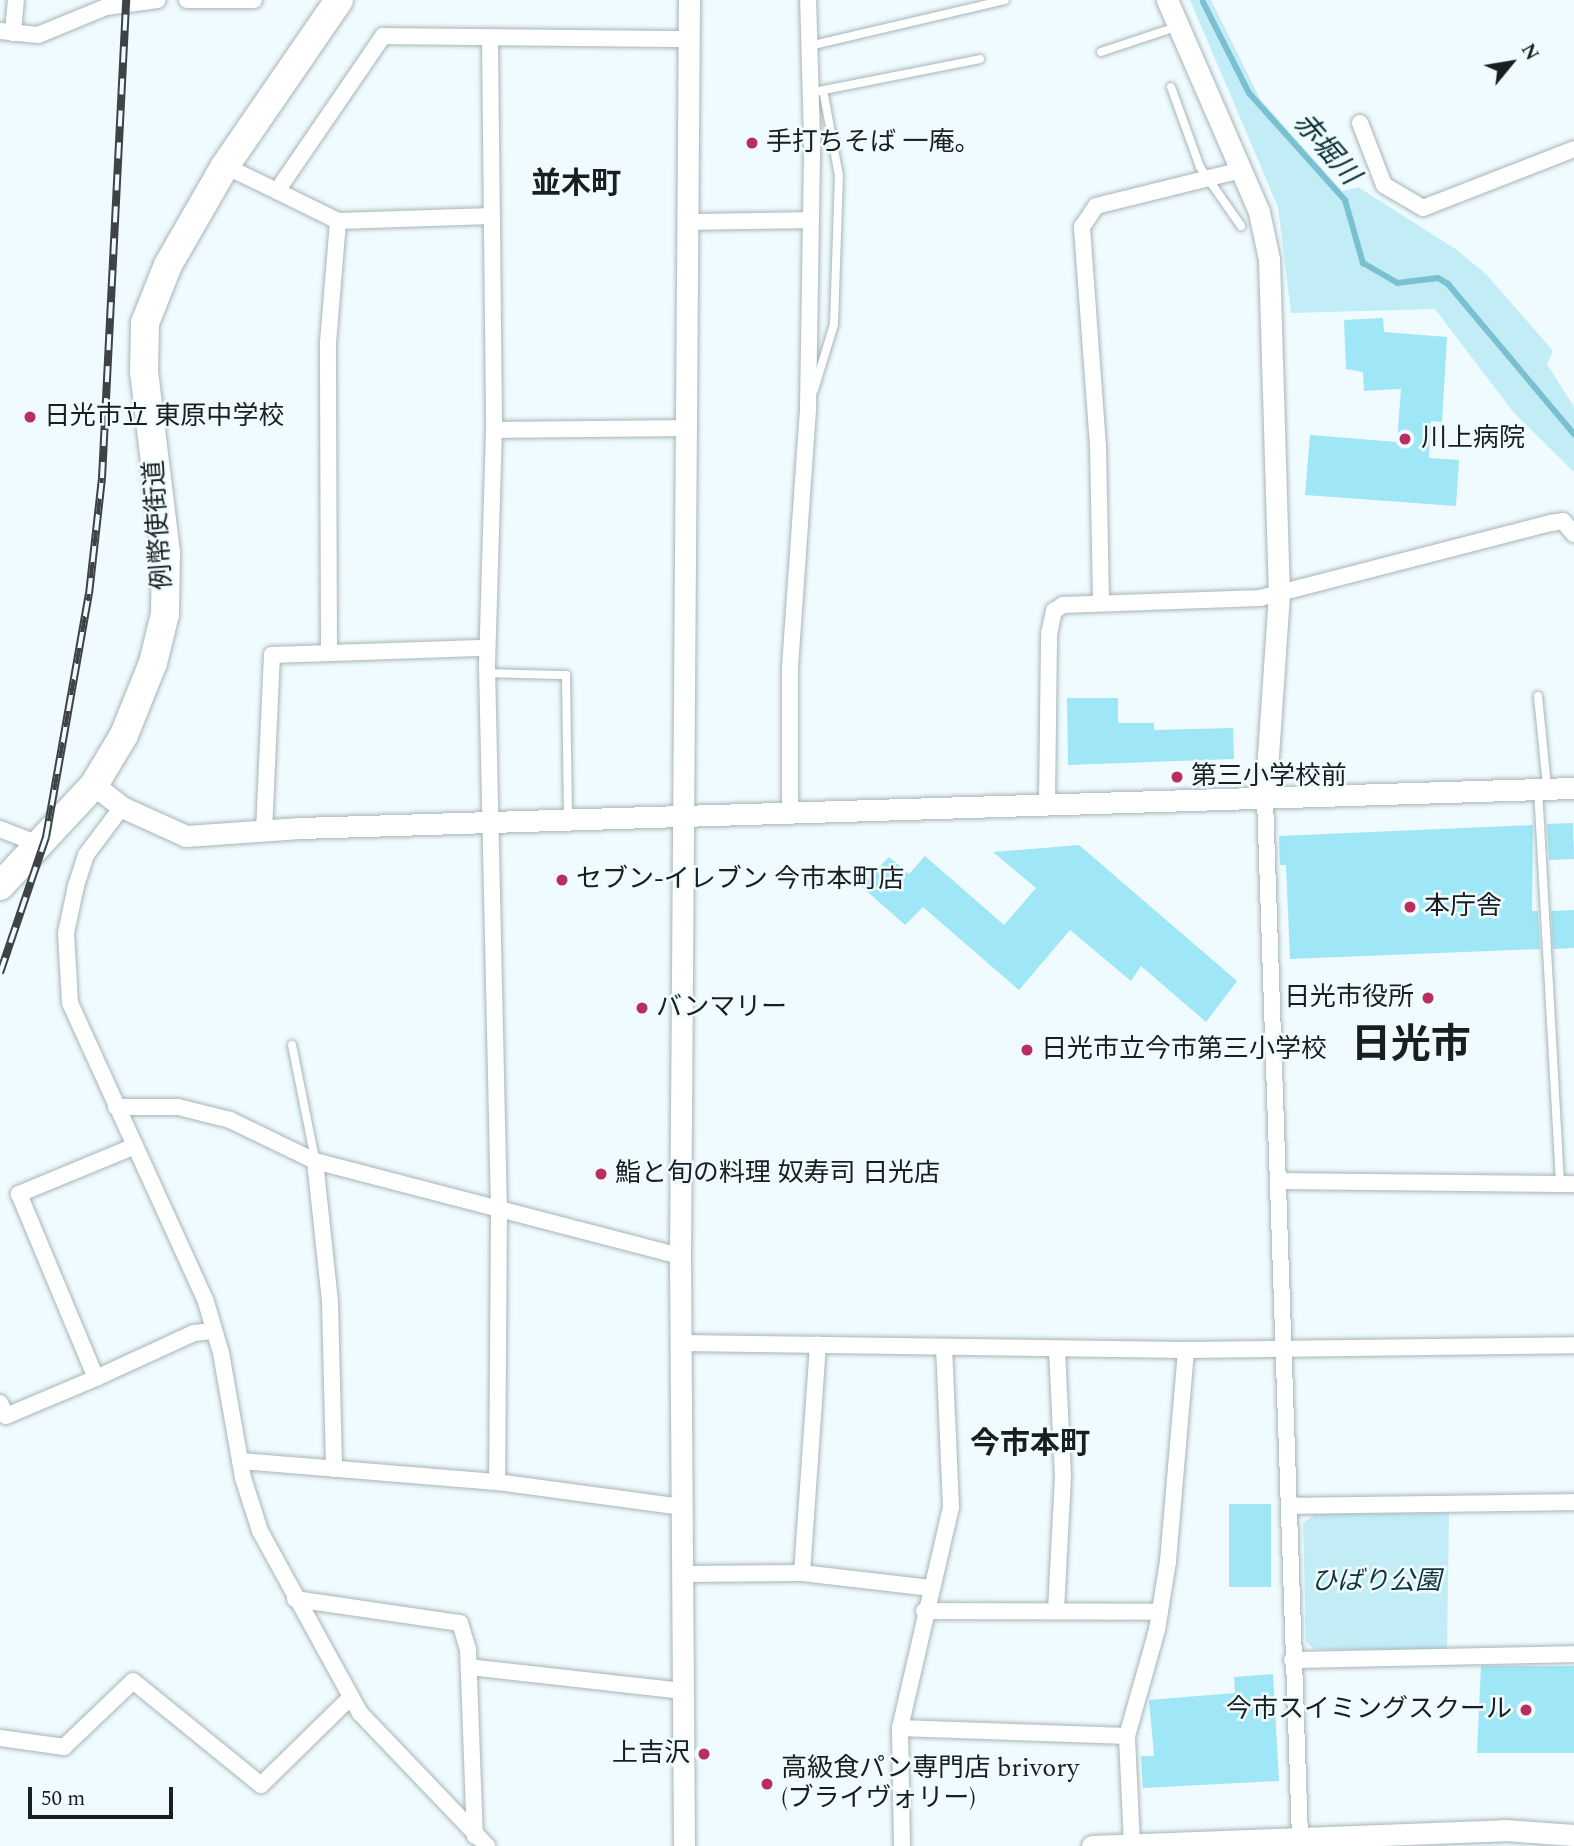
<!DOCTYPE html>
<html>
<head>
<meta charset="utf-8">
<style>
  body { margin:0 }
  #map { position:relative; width:1574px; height:1846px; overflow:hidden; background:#effbfe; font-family:Spectral,"Noto Sans JP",serif }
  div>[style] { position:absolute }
  .green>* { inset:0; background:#c2edf7 }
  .stream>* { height:6px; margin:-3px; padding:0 3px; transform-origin:3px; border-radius:3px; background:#7ac0d0 }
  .building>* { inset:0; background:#9fe6f6 }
  .roads { filter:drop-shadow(0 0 2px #a6b5b8) drop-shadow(0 0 2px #a6b5b8) }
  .service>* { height:8px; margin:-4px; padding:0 4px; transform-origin:4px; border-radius:4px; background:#fff }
  .minor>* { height:16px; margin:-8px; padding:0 8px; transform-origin:8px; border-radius:8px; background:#fff }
  .tertiary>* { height:21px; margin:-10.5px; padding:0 10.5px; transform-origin:10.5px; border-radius:10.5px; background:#fff }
  .trunk>* { height:28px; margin:-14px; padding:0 14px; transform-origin:14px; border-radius:14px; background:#fff }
  .rail>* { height:8px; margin-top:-4px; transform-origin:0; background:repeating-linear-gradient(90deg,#effbfe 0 16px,#3e4446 0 32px); box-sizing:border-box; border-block:2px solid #3e4446 }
  .dots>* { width:19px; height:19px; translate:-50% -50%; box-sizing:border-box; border:4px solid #effbfe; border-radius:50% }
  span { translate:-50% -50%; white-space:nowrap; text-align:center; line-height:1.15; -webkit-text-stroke:5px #effbfe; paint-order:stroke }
  .poi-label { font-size:26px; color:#191e1f }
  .left { translate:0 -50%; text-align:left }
  .right { translate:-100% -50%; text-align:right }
  .street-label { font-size:26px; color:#191e1f }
  .park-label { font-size:26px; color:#11343b; font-style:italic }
  .water-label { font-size:28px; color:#0c2f37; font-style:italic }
  .quarter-label { font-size:30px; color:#191e1f; font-weight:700 }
  .town-label { font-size:40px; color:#191e1f; font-weight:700 }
  .north { position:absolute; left:1476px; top:28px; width:70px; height:70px; -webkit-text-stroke:5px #effbfe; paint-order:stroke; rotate:60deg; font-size:19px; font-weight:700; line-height:28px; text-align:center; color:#191e1f }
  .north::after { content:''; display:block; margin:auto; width:24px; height:32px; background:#191e1f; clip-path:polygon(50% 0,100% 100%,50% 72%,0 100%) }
  .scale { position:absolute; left:28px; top:1787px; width:145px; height:32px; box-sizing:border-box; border:4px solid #191e1f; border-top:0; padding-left:9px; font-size:21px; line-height:24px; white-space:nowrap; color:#191e1f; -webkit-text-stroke:5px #effbfe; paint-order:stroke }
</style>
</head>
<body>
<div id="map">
  <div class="green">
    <i style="clip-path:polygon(1190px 0,1211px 0,1260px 99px,1342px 191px,1358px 187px,1457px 250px,1487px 275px,1553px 351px,1547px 364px,1574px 407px,1574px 472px,1514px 413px,1435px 309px,1291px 313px,1278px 207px)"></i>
    <i style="clip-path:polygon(1449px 1513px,1447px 1650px,1314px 1649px,1306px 1642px,1303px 1523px,1315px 1514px)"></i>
  </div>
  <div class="stream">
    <i style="left:1203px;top:2px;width:102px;rotate:63.2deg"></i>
    <i style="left:1249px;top:93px;width:144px;rotate:48.1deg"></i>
    <i style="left:1345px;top:200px;width:66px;rotate:74.1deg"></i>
    <i style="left:1363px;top:263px;width:39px;rotate:30deg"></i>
    <i style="left:1397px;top:283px;width:41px;rotate:-7deg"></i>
    <i style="left:1438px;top:278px;width:12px;rotate:31deg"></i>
    <i style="left:1448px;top:284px;width:196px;rotate:50deg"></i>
  </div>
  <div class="building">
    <i style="clip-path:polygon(1383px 318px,1384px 332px,1447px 337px,1442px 422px,1431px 421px,1429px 458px,1459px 460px,1456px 506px,1305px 495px,1310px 435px,1397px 442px,1401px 389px,1364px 391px,1363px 372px,1346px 369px,1344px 320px)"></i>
    <i style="clip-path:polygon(1067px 698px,1118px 698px,1118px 723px,1154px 723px,1154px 730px,1233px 728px,1234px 759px,1068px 765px)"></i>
    <i style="clip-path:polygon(1573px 823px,1574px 859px,1549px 860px,1547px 824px)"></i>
    <i style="clip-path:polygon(1533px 825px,1532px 911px,1538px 911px,1540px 949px,1290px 959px,1286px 865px,1280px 865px,1279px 836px)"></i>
    <i style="clip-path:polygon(1079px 845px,1237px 981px,1206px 1022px,1141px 966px,1131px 981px,1070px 930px,1019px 990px,923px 907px,905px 925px,861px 886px,889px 857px,909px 874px,925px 856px,1004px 925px,1036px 888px,993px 852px)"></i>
    <i style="clip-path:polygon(1574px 910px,1574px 948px,1553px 949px,1551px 911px)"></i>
    <i style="clip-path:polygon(1229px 1504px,1271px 1504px,1271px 1587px,1229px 1587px)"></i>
    <i style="clip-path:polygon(1481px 1666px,1574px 1666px,1574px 1753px,1477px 1753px)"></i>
    <i style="clip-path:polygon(1273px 1674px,1279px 1781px,1143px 1788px,1141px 1756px,1154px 1756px,1149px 1700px,1235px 1693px,1234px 1677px)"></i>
  </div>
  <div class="roads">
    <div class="service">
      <i style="left:809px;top:46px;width:201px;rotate:-13.2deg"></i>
      <i style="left:1101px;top:52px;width:79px;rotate:-18.4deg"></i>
      <i style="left:1171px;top:87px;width:85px;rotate:70.1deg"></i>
      <i style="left:1200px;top:167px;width:72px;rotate:55.2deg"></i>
      <i style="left:819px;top:91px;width:164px;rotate:-11.2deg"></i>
      <i style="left:814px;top:390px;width:69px;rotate:-73.1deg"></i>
      <i style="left:834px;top:324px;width:148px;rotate:-88.1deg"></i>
      <i style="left:839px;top:176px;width:87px;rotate:-100.5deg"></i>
      <i style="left:487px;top:673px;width:79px;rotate:1.5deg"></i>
      <i style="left:566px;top:675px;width:142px;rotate:89.2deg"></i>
      <i style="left:1538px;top:696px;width:90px;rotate:84.3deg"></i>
      <i style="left:1538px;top:789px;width:396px;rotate:86.8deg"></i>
      <i style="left:292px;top:1045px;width:116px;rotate:78.6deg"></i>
    </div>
    <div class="minor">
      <i style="left:187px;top:0;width:67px"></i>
      <i style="left:0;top:31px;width:38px;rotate:6deg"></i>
      <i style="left:38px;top:35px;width:74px;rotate:-22.4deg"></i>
      <i style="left:106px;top:7px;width:52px;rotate:-7.7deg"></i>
      <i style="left:13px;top:33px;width:33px;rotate:-85deg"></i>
      <i style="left:490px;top:37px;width:393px;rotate:89.4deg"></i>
      <i style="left:494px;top:430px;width:236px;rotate:91.7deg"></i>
      <i style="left:487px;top:666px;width:545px;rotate:88.74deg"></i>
      <i style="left:499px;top:1211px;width:271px;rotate:90.4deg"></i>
      <i style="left:1360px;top:123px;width:66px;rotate:68.8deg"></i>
      <i style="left:1384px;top:185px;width:45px;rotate:30.5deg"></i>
      <i style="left:1423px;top:208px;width:162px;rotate:-21.3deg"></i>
      <i style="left:225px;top:166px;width:58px;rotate:25.7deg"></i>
      <i style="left:492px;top:216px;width:154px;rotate:178.1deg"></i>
      <i style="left:338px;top:221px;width:68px;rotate:-153.8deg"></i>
      <i style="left:277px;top:191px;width:188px;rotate:-55.6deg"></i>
      <i style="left:383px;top:36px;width:306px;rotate:0.6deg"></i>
      <i style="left:688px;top:222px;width:122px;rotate:-0.9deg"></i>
      <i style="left:494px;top:430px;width:193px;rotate:-0.6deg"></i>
      <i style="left:1101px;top:601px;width:155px;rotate:-91.1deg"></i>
      <i style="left:1098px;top:446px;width:220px;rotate:-94.2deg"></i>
      <i style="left:1082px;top:227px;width:25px;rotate:-56deg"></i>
      <i style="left:1096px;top:206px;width:150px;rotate:-13.9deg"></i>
      <i style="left:329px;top:650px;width:307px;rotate:-90.2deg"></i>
      <i style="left:328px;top:343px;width:122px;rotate:-85.3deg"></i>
      <i style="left:1265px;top:799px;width:1039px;rotate:88.07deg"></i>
      <i style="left:1047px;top:803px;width:169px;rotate:-89.3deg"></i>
      <i style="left:1049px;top:634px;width:24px;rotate:-78deg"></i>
      <i style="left:1054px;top:611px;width:11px;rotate:-34deg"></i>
      <i style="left:1063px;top:605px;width:197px;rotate:-2deg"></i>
      <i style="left:1260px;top:598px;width:301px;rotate:-14.5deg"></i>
      <i style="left:1551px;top:523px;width:12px;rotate:-9deg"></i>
      <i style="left:1563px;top:521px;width:17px;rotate:50deg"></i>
      <i style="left:122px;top:807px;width:60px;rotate:126.9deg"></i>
      <i style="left:86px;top:855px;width:33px;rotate:108deg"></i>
      <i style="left:76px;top:886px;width:48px;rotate:102deg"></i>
      <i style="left:66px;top:933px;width:70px;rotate:86.7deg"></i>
      <i style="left:70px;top:1003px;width:328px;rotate:65.5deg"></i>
      <i style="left:206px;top:1302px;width:53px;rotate:73.6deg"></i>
      <i style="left:221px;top:1353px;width:127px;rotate:80deg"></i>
      <i style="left:243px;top:1478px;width:56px;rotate:72.2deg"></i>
      <i style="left:260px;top:1531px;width:208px;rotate:61.2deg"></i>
      <i style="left:360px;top:1713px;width:184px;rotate:46.3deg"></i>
      <i style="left:790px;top:814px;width:147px;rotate:-90deg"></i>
      <i style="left:790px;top:667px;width:260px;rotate:-86deg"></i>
      <i style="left:808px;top:408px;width:269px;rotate:-89.1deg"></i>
      <i style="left:812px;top:139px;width:139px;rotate:-91.6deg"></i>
      <i style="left:0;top:829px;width:41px;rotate:21.5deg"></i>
      <i style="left:264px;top:831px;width:176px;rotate:-87.4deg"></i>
      <i style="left:272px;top:655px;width:215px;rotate:-1.9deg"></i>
      <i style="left:116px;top:1107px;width:62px"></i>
      <i style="left:178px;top:1107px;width:54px;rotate:14deg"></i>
      <i style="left:230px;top:1120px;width:94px;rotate:25.8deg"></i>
      <i style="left:315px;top:1161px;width:377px;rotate:14.6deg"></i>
      <i style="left:135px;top:1146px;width:126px;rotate:157.5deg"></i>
      <i style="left:19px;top:1194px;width:199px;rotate:67.3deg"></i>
      <i style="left:96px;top:1378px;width:108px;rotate:-24.7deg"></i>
      <i style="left:194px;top:1333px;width:20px;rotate:-6deg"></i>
      <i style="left:315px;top:1161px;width:142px;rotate:83.9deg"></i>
      <i style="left:330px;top:1302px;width:167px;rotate:88.6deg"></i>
      <i style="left:1282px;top:1181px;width:292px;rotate:0.6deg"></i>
      <i style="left:682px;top:1343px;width:504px;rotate:0.8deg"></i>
      <i style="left:1186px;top:1350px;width:388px;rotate:-0.7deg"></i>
      <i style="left:0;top:1403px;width:14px;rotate:65deg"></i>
      <i style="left:6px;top:1416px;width:98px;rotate:-22.9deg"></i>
      <i style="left:240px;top:1461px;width:258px;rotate:4.7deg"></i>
      <i style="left:497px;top:1482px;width:188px;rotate:7.7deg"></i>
      <i style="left:1290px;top:1506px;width:284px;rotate:-0.8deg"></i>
      <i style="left:802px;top:1573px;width:229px;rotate:-86deg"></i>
      <i style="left:683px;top:1574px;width:119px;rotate:-0.5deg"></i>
      <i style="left:802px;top:1573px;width:130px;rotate:6.6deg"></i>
      <i style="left:295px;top:1599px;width:167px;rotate:8.3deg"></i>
      <i style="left:460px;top:1623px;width:27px;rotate:73deg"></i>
      <i style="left:468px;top:1649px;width:187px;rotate:87.9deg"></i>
      <i style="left:1056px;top:1610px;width:134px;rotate:-87deg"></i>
      <i style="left:1063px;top:1476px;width:126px;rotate:-92.7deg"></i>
      <i style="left:924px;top:1611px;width:236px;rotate:0.2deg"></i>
      <i style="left:1292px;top:1660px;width:282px;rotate:-1.2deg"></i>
      <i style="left:469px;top:1667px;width:214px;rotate:6.4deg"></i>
      <i style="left:900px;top:1728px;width:227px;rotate:2deg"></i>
      <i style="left:0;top:1738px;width:65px;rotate:8deg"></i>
      <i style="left:64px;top:1747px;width:95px;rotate:-43.7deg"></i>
      <i style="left:133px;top:1681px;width:165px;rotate:39.1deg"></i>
      <i style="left:261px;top:1785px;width:126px;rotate:-44.4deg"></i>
      <i style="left:1132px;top:1844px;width:108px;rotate:-92.7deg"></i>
      <i style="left:1127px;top:1736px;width:110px;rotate:-74.2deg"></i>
      <i style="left:1157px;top:1630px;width:70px;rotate:-80.9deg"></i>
      <i style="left:1168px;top:1561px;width:212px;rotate:-85.1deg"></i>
      <i style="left:902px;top:1846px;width:118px;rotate:-91deg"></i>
      <i style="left:900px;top:1728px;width:227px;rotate:-77deg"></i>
      <i style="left:951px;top:1507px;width:160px;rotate:-92.5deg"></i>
    </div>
    <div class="tertiary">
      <i style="left:1167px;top:0;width:231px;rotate:66.5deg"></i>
      <i style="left:1259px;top:212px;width:48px;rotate:78deg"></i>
      <i style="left:1269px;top:259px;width:335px;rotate:88.3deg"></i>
      <i style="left:1279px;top:594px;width:205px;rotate:93.9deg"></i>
      <i style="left:94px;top:785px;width:36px;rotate:38deg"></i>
      <i style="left:122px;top:807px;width:70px;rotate:24.4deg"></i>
      <i style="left:186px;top:836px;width:114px;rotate:-4deg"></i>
      <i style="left:300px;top:828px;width:1275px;rotate:-1.8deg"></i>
      <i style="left:684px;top:1846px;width:590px;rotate:-90.39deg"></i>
      <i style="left:680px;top:1256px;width:1256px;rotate:-89.59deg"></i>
      <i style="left:1092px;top:1846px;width:413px;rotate:-2.2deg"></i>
      <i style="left:1505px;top:1830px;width:69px;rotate:4.1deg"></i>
    </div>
    <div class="trunk">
      <i style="left:0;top:886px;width:138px;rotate:-47.1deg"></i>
      <i style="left:94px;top:785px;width:58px;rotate:-59deg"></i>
      <i style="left:124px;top:735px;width:78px;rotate:-68.1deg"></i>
      <i style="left:153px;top:663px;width:50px;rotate:-76.2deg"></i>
      <i style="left:165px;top:614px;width:61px;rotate:-89.1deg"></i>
      <i style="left:166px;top:553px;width:182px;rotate:-96.9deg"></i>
      <i style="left:144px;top:372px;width:49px;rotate:-88.8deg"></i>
      <i style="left:145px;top:323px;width:62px;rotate:-68.4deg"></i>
      <i style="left:168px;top:265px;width:114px;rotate:-60.1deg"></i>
      <i style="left:225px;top:166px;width:201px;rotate:-55.5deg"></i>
    </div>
  </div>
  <div class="rail">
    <i style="left:0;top:973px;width:144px;rotate:-71.3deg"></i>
    <i style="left:46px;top:837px;width:247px;rotate:-80deg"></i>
    <i style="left:89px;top:594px;width:117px;rotate:-83.6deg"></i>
    <i style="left:102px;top:478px;width:479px;rotate:-87.1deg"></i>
  </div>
  <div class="dots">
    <i style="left:752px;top:143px;background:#ba2d61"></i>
    <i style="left:30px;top:417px;background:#ba2d61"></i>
    <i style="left:1405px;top:439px;background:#ba2d61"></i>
    <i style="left:1177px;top:777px;background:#ba2d61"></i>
    <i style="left:562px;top:880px;background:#ba2d61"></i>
    <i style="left:1410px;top:907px;background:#ba2d61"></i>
    <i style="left:1428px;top:998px;background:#ba2d61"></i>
    <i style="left:642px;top:1008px;background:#ba2d61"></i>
    <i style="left:1027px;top:1050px;background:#ba2d61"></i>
    <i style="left:601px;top:1174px;background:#ba2d61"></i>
    <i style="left:1526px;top:1710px;background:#ba2d61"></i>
    <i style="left:704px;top:1754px;background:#ba2d61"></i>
    <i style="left:767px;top:1784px;background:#ba2d61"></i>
  </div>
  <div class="poi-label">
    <span class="left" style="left:766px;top:143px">手打ちそば 一庵。</span>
    <span class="left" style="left:44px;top:417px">日光市立 東原中学校</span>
    <span class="left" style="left:1421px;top:439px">川上病院</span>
    <span class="left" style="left:1191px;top:777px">第三小学校前</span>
    <span class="left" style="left:576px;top:880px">セブン-イレブン 今市本町店</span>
    <span class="left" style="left:1424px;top:907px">本庁舎</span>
    <span class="right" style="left:1414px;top:998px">日光市役所</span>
    <span class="left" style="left:656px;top:1008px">バンマリー</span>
    <span class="left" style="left:1041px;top:1050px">日光市立今市第三小学校</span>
    <span class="left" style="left:615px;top:1174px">鮨と旬の料理 奴寿司 日光店</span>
    <span class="right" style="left:1512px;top:1710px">今市スイミングスクール</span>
    <span class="right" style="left:690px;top:1754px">上吉沢</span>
    <span class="left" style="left:781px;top:1784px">高級食パン専門店 brivory<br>(ブライヴォリー)</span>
  </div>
  <div class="street-label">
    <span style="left:159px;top:525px;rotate:-94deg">例幣使街道</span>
  </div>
  <div class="park-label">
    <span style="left:1376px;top:1582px">ひばり公園</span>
  </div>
  <div class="water-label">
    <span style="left:1326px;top:149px;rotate:49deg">赤堀川</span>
  </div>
  <div class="quarter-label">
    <span style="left:576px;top:184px">並木町</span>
    <span style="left:1030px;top:1444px">今市本町</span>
  </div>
  <div class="town-label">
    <span style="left:1411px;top:1046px">日光市</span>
  </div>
  <div class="north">N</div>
  <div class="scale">50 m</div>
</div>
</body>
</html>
